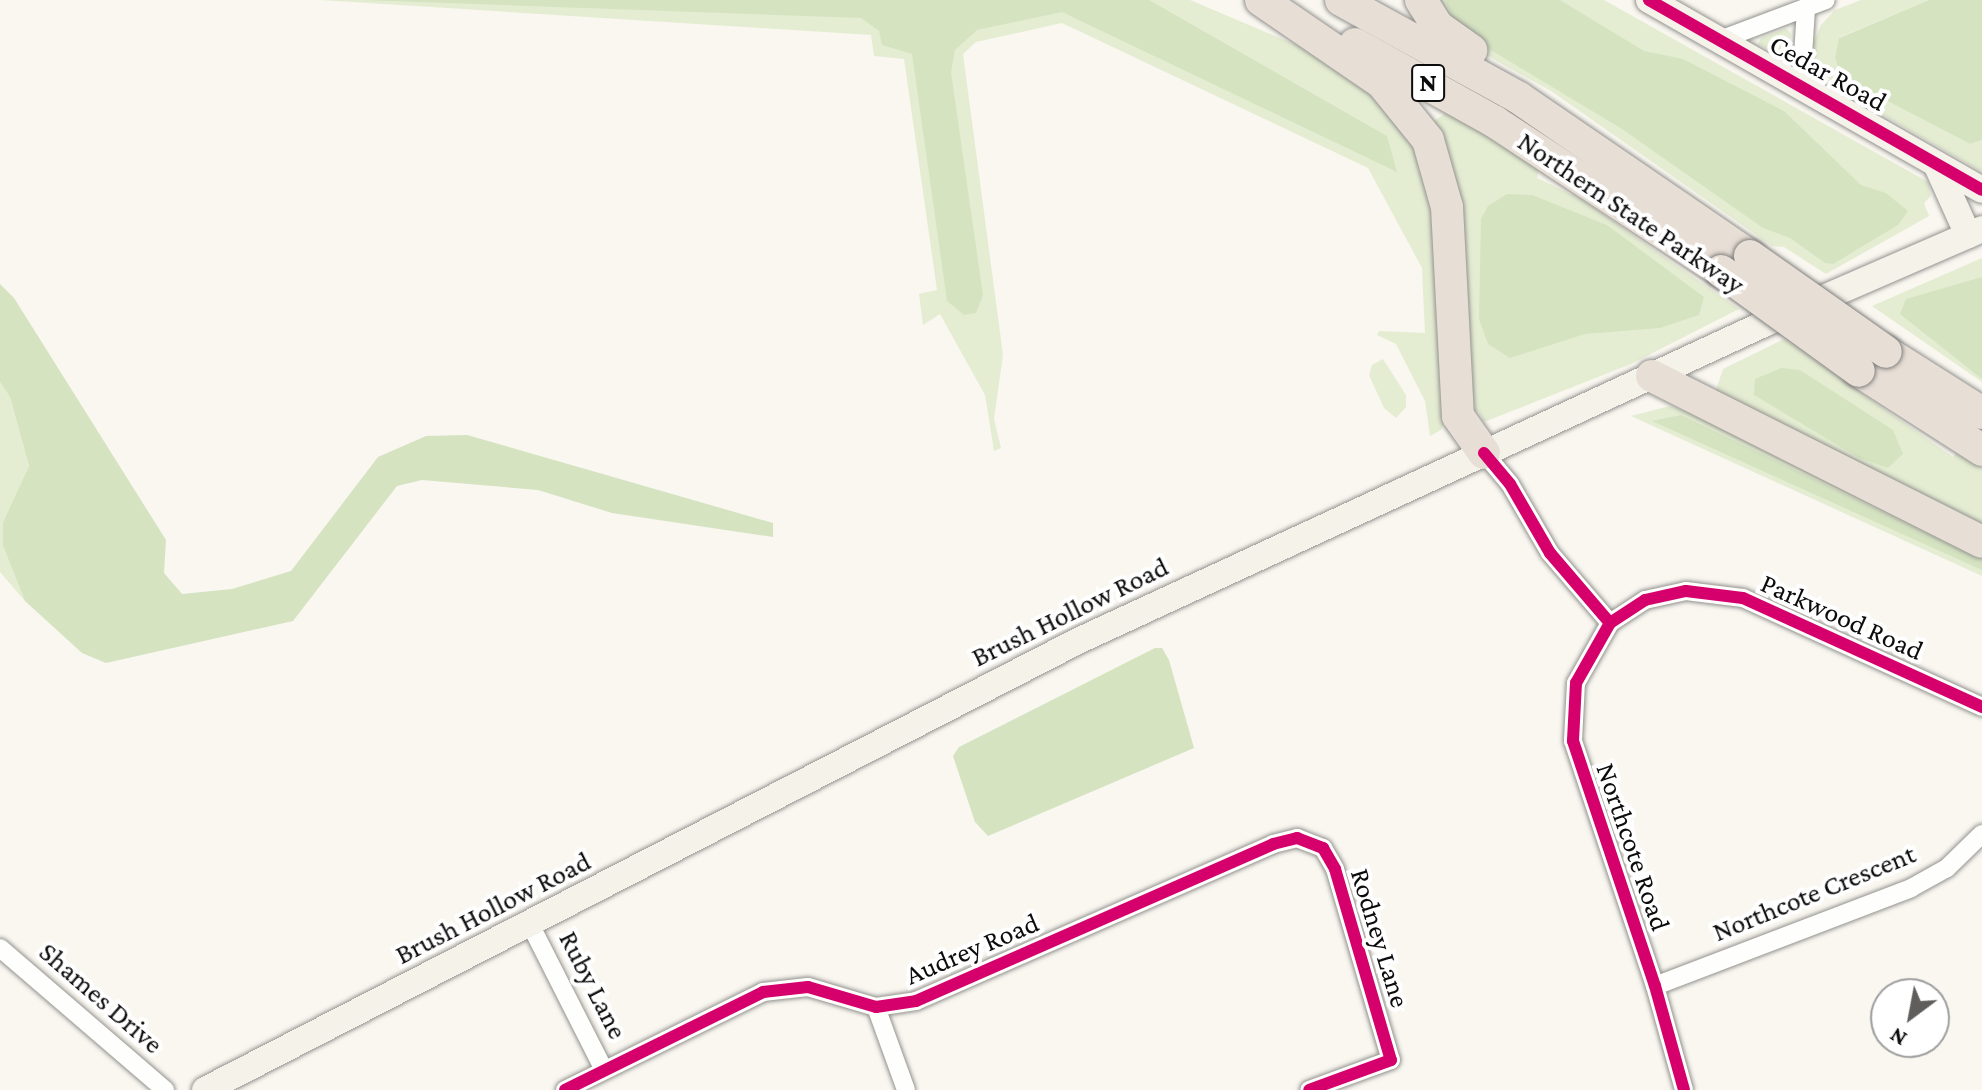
<!DOCTYPE html>
<html>
<head>
<meta charset="utf-8">
<style>
  body { margin:0 }
  #map { position:relative; width:1982px; height:1090px; overflow:hidden; background:#f9f7f0; font-family:"Crimson Pro",serif }
  div>[style] { position:absolute }
  .green>* { inset:0; background:#e4edd2 }
  .forest>* { inset:0; background:#d5e3c1 }
  .roads { filter:drop-shadow(0 0 2px #93928f) drop-shadow(0 0 2px #93928f) }
  .street>* { height:18px; margin:-9px; padding:0 9px; transform-origin:9px; border-radius:9px; background:#fefefd }
  .secondary>* { height:26px; margin:-13px; padding:0 13px; transform-origin:13px; border-radius:13px; background:#f4f2e9 }
  .highway>* { height:32px; margin:-16px; padding:0 16px; transform-origin:16px; border-radius:16px; background:#e7ded6 }
  .bridges { filter:drop-shadow(0 0 2px #807f7c) drop-shadow(0 0 2px #807f7c) }
  .highway-bridge>* { height:32px; margin:-16px; padding:0 16px; transform-origin:16px; border-radius:16px; background:#e7ded6 }
  .cycleway>* { height:12px; margin:-6px; padding:0 6px; transform-origin:6px; border-radius:6px; background:#d6006c }
  span { translate:-50% -50%; white-space:nowrap; text-align:center; line-height:1.15; -webkit-text-stroke:8px #fff; paint-order:stroke }
  .shield-label span { padding:2px 6px; background:#fff; border:2px solid; border-radius:6px; -webkit-text-stroke-width:0 }
  .shield-label { font-size:26px; color:#0c0c0c; font-weight:700 }
  .street-label { font-size:28px; color:#0c0c0c }
  .north { position:absolute; left:1870px; top:978px; width:80px; height:80px; box-sizing:border-box; background:#fff; border:2px solid #9e9e9e; border-radius:50%; rotate:212deg; font-size:22px; font-weight:700; line-height:32px; text-align:center; color:#0c0c0c }
  .north::after { content:''; display:block; margin:auto; width:28px; height:36px; background:#5f5e5c; clip-path:polygon(50% 0,100% 100%,50% 72%,0 100%) }
</style>
</head>
<body>
<div id="map">
  <div class="green">
    <i style="clip-path:polygon(321px 0,1190px 0,1339px 63px,1383px 98px,1419px 148px,1435px 200px,1447px 417px,1441px 430px,1430px 436px,1425px 401px,1396px 344px,1377px 335px,1379px 331px,1425px 333px,1422px 268px,1368px 168px,1062px 23px,976px 42px,963px 54px,1003px 355px,994px 419px,1001px 448px,994px 451px,985px 395px,940px 314px,923px 325px,919px 294px,937px 290px,904px 59px,874px 56px,871px 35px)"></i>
    <i style="clip-path:polygon(1430px 0,1604px 0,1928px 182px,1931px 196px,1924px 203px,1929px 216px,1826px 274px,1784px 247px,1772px 246px,1551px 91px,1466px 44px)"></i>
    <i style="clip-path:polygon(1861px 0,1929px 0,1840px 37px,1835px 58px,1841px 77px,1970px 144px,1982px 140px,1982px 172px,1831px 85px,1816px 69px,1813px 44px,1821px 25px,1835px 10px)"></i>
    <i style="clip-path:polygon(1786px 28px,1791px 34px,1786px 59px,1758px 44px,1761px 38px)"></i>
    <i style="clip-path:polygon(1446px 113px,1503px 144px,1539px 170px,1537px 178px,1581px 199px,1739px 309px,1631px 364px,1484px 422px,1478px 411px,1469px 413px,1431px 123px)"></i>
    <i style="clip-path:polygon(1982px 258px,1982px 382px,1872px 306px)"></i>
    <i style="clip-path:polygon(1784px 339px,1953px 457px,1956px 453px,1982px 468px,1982px 531px,1715px 393px,1723px 369px)"></i>
    <i style="clip-path:polygon(1383px 359px,1406px 395px,1406px 407px,1396px 418px,1384px 408px,1369px 375px,1372px 365px)"></i>
    <i style="clip-path:polygon(0 382px,10px 397px,29px 466px,3px 522px,3px 546px,25px 601px,0 572px)"></i>
    <i style="clip-path:polygon(1670px 406px,1709px 419px,1982px 556px,1982px 576px,1631px 416px)"></i>
  </div>
  <div class="forest">
    <i style="clip-path:polygon(363px 0,1149px 0,1387px 136px,1397px 172px,1062px 12px,977px 30px,955px 50px,951px 72px,983px 295px,976px 313px,964px 315px,947px 301px,912px 54px,882px 45px,879px 31px,861px 18px)"></i>
    <i style="clip-path:polygon(1445px 0,1560px 0,1644px 51px,1683px 59px,1784px 111px,1861px 185px,1886px 193px,1908px 211px,1898px 225px,1833px 264px,1825px 263px,1790px 238px,1763px 228px,1622px 129px,1459px 31px)"></i>
    <i style="clip-path:polygon(1929px 0,1982px 0,1982px 140px,1970px 144px,1841px 77px,1835px 58px,1839px 38px)"></i>
    <i style="clip-path:polygon(1507px 194px,1532px 195px,1607px 225px,1704px 297px,1699px 315px,1660px 328px,1585px 334px,1510px 358px,1488px 344px,1479px 319px,1481px 219px,1488px 206px)"></i>
    <i style="clip-path:polygon(1982px 277px,1982px 379px,1900px 314px,1906px 299px)"></i>
    <i style="clip-path:polygon(0 284px,14px 298px,166px 540px,164px 573px,182px 594px,232px 589px,291px 571px,378px 457px,426px 436px,467px 435px,773px 523px,773px 537px,612px 513px,538px 490px,422px 480px,397px 486px,293px 621px,106px 663px,82px 653px,25px 601px,3px 546px,3px 522px,29px 466px,10px 397px,0 382px)"></i>
    <i style="clip-path:polygon(1781px 368px,1800px 370px,1893px 430px,1903px 454px,1888px 468px,1859px 458px,1754px 395px,1755px 379px)"></i>
    <i style="clip-path:polygon(1681px 415px,1982px 560px,1982px 570px,1652px 421px)"></i>
    <i style="clip-path:polygon(1155px 648px,1162px 648px,1169px 660px,1194px 748px,988px 836px,975px 822px,953px 756px,959px 747px)"></i>
  </div>
  <div class="roads">
    <div class="street">
      <i style="left:1720px;top:40px;width:113px;rotate:-20.7deg"></i>
      <i style="left:1801px;top:86px;width:78px;rotate:-86.3deg"></i>
      <i style="left:1484px;top:453px;width:40px;rotate:50deg"></i>
      <i style="left:1510px;top:484px;width:80px;rotate:59.9deg"></i>
      <i style="left:1550px;top:553px;width:92px;rotate:49.4deg"></i>
      <i style="left:1610px;top:623px;width:42px;rotate:-33.3deg"></i>
      <i style="left:1645px;top:600px;width:42px;rotate:-12.4deg"></i>
      <i style="left:1686px;top:591px;width:57px;rotate:7deg"></i>
      <i style="left:1743px;top:598px;width:263px;rotate:24.5deg"></i>
      <i style="left:1610px;top:623px;width:69px;rotate:119.5deg"></i>
      <i style="left:1576px;top:683px;width:58px;rotate:93deg"></i>
      <i style="left:1573px;top:741px;width:258px;rotate:71.5deg"></i>
      <i style="left:1655px;top:986px;width:108px;rotate:74.4deg"></i>
      <i style="left:531px;top:926px;width:161px;rotate:63.1deg"></i>
      <i style="left:0;top:948px;width:218px;rotate:40.7deg"></i>
      <i style="left:1655px;top:986px;width:274px;rotate:-20.9deg"></i>
      <i style="left:1911px;top:888px;width:41px;rotate:-29.1deg"></i>
      <i style="left:1947px;top:868px;width:49px;rotate:-44.2deg"></i>
      <i style="left:876px;top:1007px;width:88px;rotate:70.1deg"></i>
      <i style="left:565px;top:1090px;width:221px;rotate:-26.3deg"></i>
      <i style="left:763px;top:992px;width:45px;rotate:-6.3deg"></i>
      <i style="left:808px;top:987px;width:71px;rotate:16.4deg"></i>
      <i style="left:876px;top:1007px;width:40px;rotate:-8.5deg"></i>
      <i style="left:916px;top:1001px;width:390px;rotate:-23.7deg"></i>
      <i style="left:1273px;top:844px;width:25px;rotate:-14deg"></i>
      <i style="left:1297px;top:838px;width:28px;rotate:21deg"></i>
      <i style="left:1323px;top:848px;width:24px;rotate:60deg"></i>
      <i style="left:1335px;top:869px;width:199px;rotate:73.7deg"></i>
      <i style="left:1391px;top:1060px;width:87px;rotate:159.9deg"></i>
    </div>
    <div class="secondary">
      <i style="left:1649px;top:0;width:383px;rotate:29.7deg"></i>
      <i style="left:1936px;top:164px;width:78px;rotate:65.7deg"></i>
      <i style="left:205px;top:1090px;width:984px;rotate:-27.22deg"></i>
      <i style="left:1080px;top:640px;width:753px;rotate:-24.8deg"></i>
      <i style="left:1764px;top:324px;width:238px;rotate:-23.5deg"></i>
    </div>
    <div class="highway">
      <i style="left:1261px;top:0;width:147px;rotate:34.4deg"></i>
      <i style="left:1382px;top:83px;width:73px;rotate:51.1deg"></i>
      <i style="left:1428px;top:140px;width:70px;rotate:74.2deg"></i>
      <i style="left:1447px;top:207px;width:209px;rotate:87deg"></i>
      <i style="left:1458px;top:416px;width:45px;rotate:54.9deg"></i>
      <i style="left:1341px;top:0;width:203px;rotate:28.8deg"></i>
      <i style="left:1519px;top:98px;width:280px;rotate:34.4deg"></i>
      <i style="left:1421px;top:0;width:31px;rotate:58deg"></i>
      <i style="left:1437px;top:26px;width:42px;rotate:35.2deg"></i>
      <i style="left:1355px;top:44px;width:160px;rotate:29.1deg"></i>
      <i style="left:1495px;top:122px;width:271px;rotate:33.4deg"></i>
      <i style="left:1886px;top:352px;width:114px;rotate:32.4deg"></i>
      <i style="left:1859px;top:371px;width:146px;rotate:32.7deg"></i>
      <i style="left:1652px;top:376px;width:369px;rotate:26.7deg"></i>
    </div>
  </div>
  <div class="bridges">
    <div class="highway-bridge">
      <i style="left:1750px;top:256px;width:166px;rotate:35.2deg"></i>
      <i style="left:1721px;top:271px;width:170px;rotate:35.9deg"></i>
    </div>
  </div>
  <div class="cycleway">
    <i style="left:1649px;top:0;width:383px;rotate:29.7deg"></i>
    <i style="left:1484px;top:453px;width:40px;rotate:50deg"></i>
    <i style="left:1510px;top:484px;width:80px;rotate:59.9deg"></i>
    <i style="left:1550px;top:553px;width:92px;rotate:49.4deg"></i>
    <i style="left:1610px;top:623px;width:42px;rotate:-33.3deg"></i>
    <i style="left:1645px;top:600px;width:42px;rotate:-12.4deg"></i>
    <i style="left:1686px;top:591px;width:57px;rotate:7deg"></i>
    <i style="left:1743px;top:598px;width:263px;rotate:24.5deg"></i>
    <i style="left:1610px;top:623px;width:69px;rotate:119.5deg"></i>
    <i style="left:1576px;top:683px;width:58px;rotate:93deg"></i>
    <i style="left:1573px;top:741px;width:258px;rotate:71.5deg"></i>
    <i style="left:1655px;top:986px;width:108px;rotate:74.4deg"></i>
    <i style="left:565px;top:1090px;width:221px;rotate:-26.3deg"></i>
    <i style="left:763px;top:992px;width:45px;rotate:-6.3deg"></i>
    <i style="left:808px;top:987px;width:71px;rotate:16.4deg"></i>
    <i style="left:876px;top:1007px;width:40px;rotate:-8.5deg"></i>
    <i style="left:916px;top:1001px;width:390px;rotate:-23.7deg"></i>
    <i style="left:1273px;top:844px;width:25px;rotate:-14deg"></i>
    <i style="left:1297px;top:838px;width:28px;rotate:21deg"></i>
    <i style="left:1323px;top:848px;width:24px;rotate:60deg"></i>
    <i style="left:1335px;top:869px;width:199px;rotate:73.7deg"></i>
    <i style="left:1391px;top:1060px;width:87px;rotate:159.9deg"></i>
  </div>
  <div class="shield-label">
    <span style="left:1428px;top:83px">N</span>
  </div>
  <div class="street-label">
    <span style="left:1828px;top:73px;rotate:29deg">Cedar Road</span>
    <span style="left:1631px;top:213px;rotate:34deg">Northern State Parkway</span>
    <span style="left:1070px;top:612px;rotate:-26deg">Brush Hollow Road</span>
    <span style="left:1842px;top:617px;rotate:24deg">Parkwood Road</span>
    <span style="left:1633px;top:847px;rotate:71deg">Northcote Road</span>
    <span style="left:1814px;top:893px;rotate:-22deg">Northcote Crescent</span>
    <span style="left:493px;top:908px;rotate:-27deg">Brush Hollow Road</span>
    <span style="left:1380px;top:938px;rotate:73deg">Rodney Lane</span>
    <span style="left:972px;top:949px;rotate:-23deg">Audrey Road</span>
    <span style="left:593px;top:985px;rotate:63deg">Ruby Lane</span>
    <span style="left:101px;top:998px;rotate:41deg">Shames Drive</span>
  </div>
  <div class="north">N</div>
</div>
</body>
</html>
